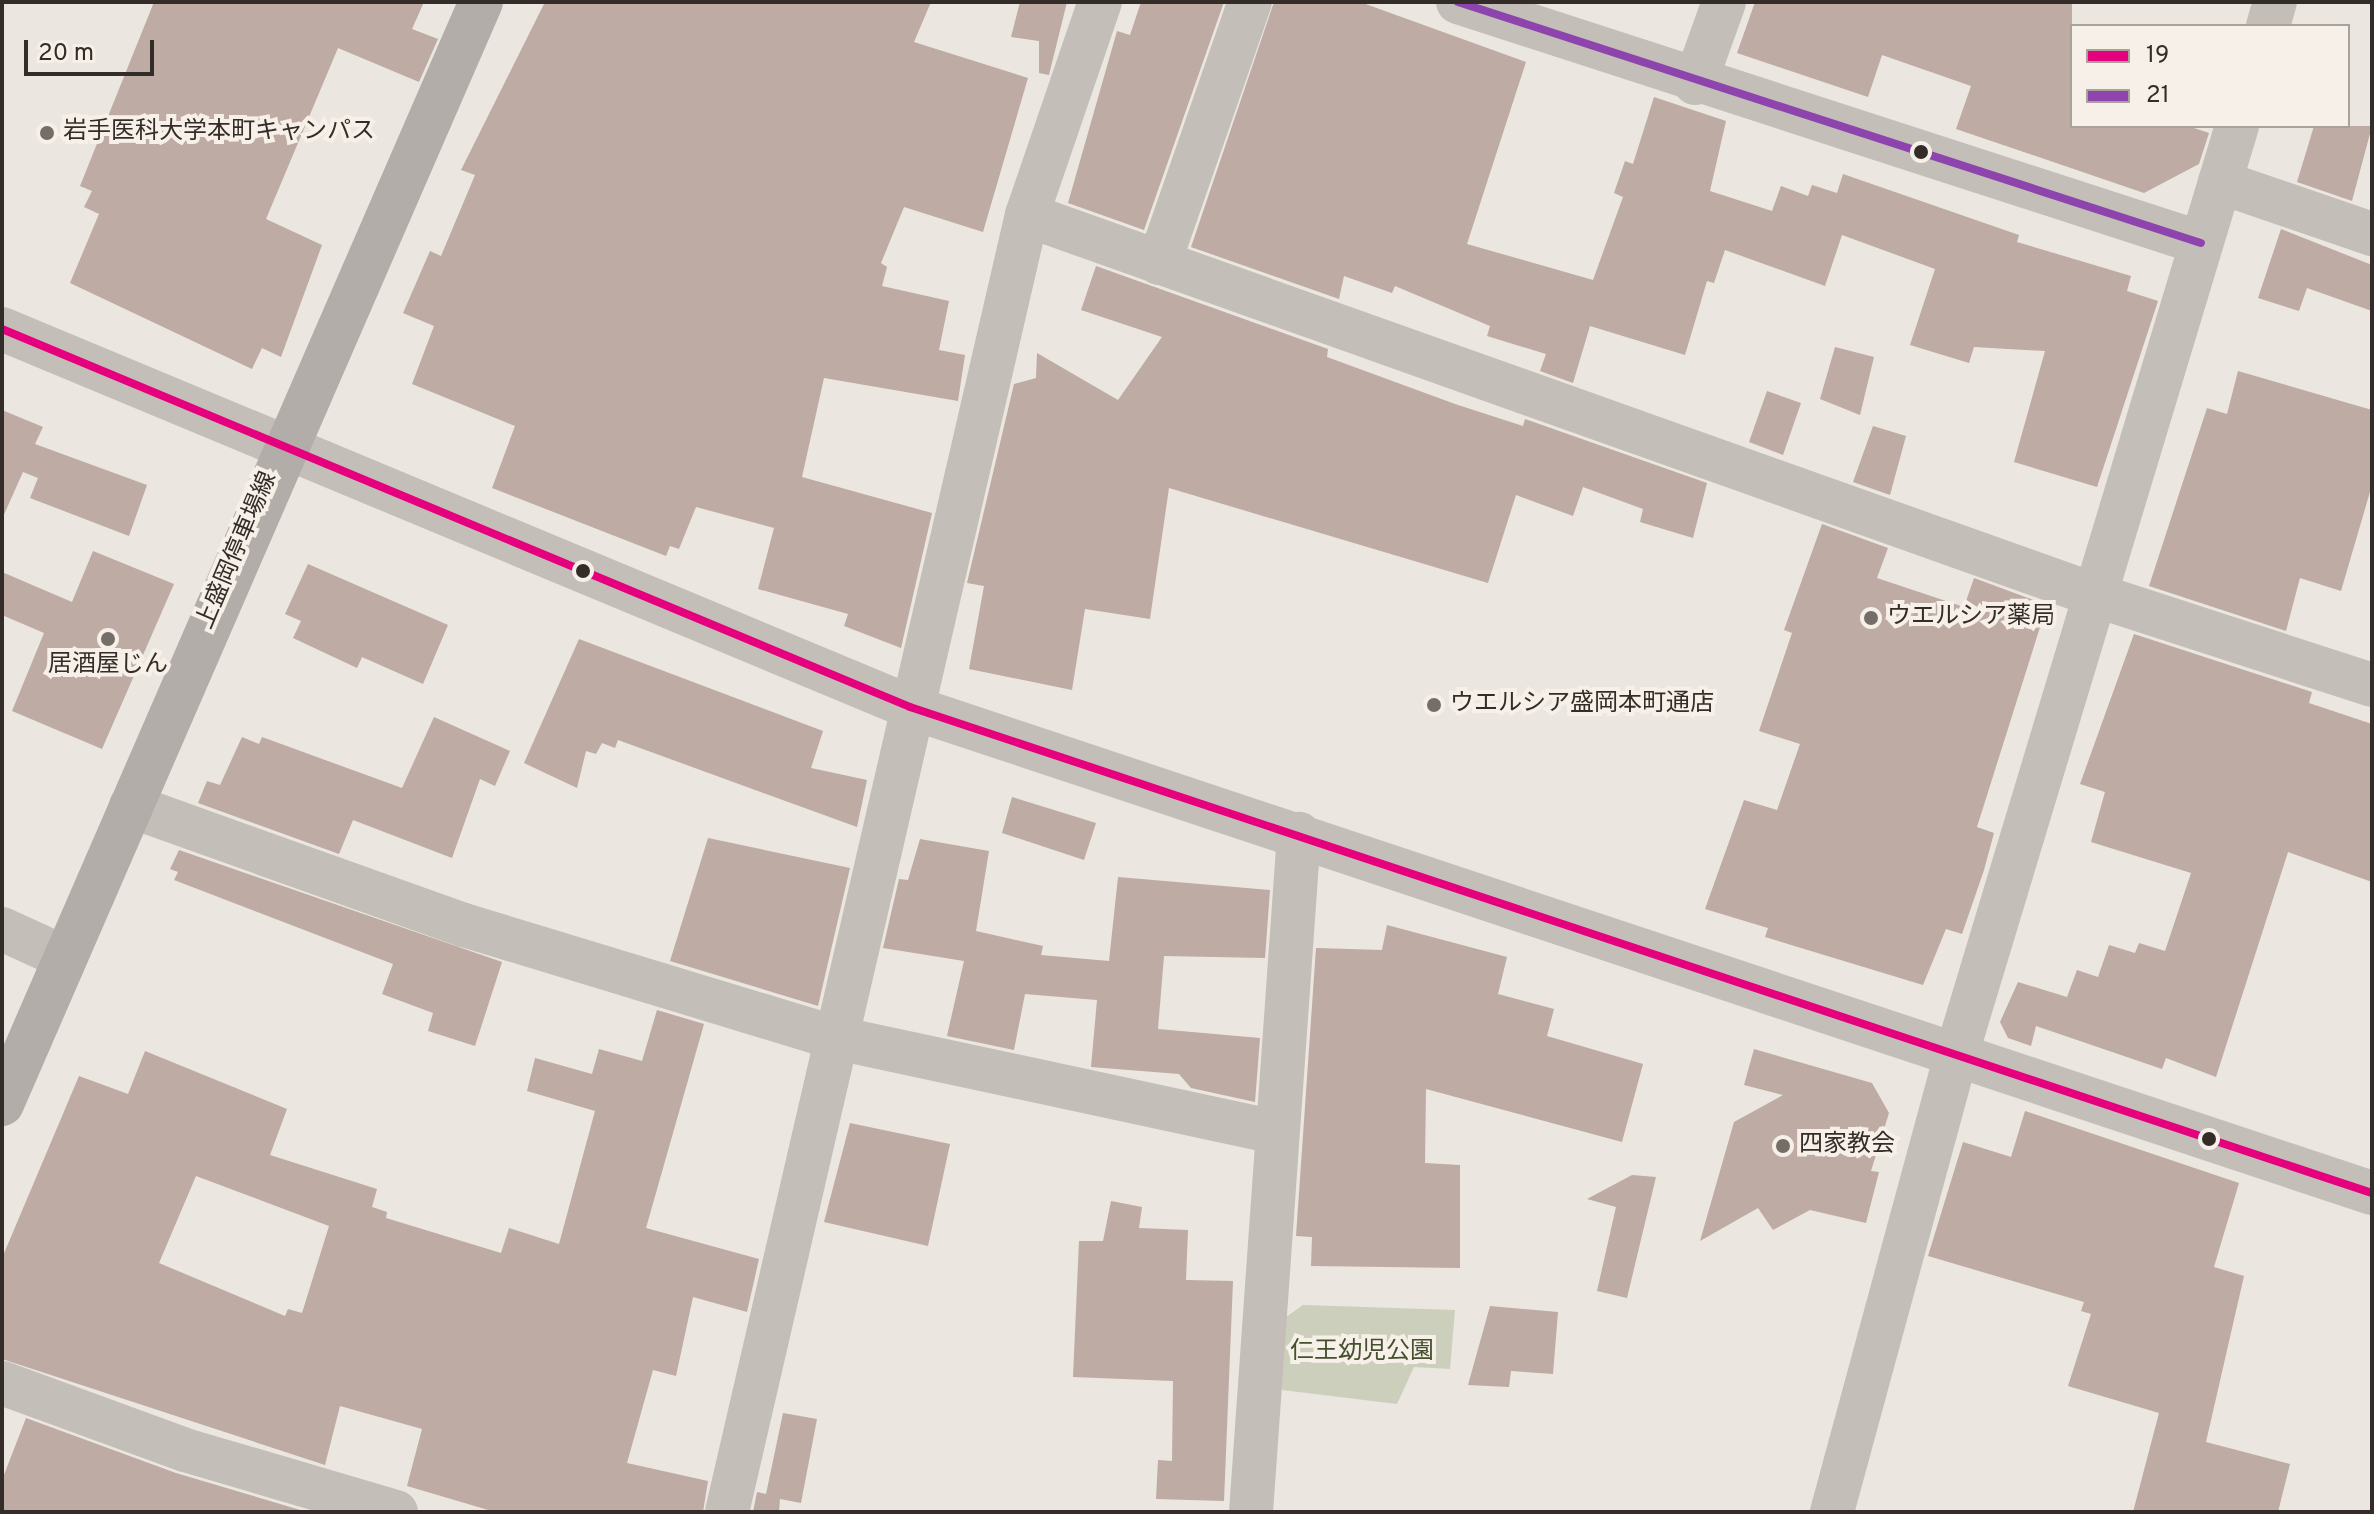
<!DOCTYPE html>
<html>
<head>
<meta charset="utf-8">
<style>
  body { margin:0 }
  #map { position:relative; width:2374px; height:1514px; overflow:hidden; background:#ebe6e0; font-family:Overpass,"Noto Sans JP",sans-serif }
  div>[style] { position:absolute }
  .green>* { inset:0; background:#cccfbb }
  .building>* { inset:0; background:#bdaba4 }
  .minor>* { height:44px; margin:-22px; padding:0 22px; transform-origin:22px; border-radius:22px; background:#c4beb9 }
  .major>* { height:44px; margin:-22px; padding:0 22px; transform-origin:22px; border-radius:22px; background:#b2ada9 }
  .bus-1>* { height:8px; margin:-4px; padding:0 4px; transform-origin:4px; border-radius:4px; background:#e5007d }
  .bus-2>* { height:8px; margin:-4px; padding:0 4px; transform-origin:4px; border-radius:4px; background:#8e44ad }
  .dots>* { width:22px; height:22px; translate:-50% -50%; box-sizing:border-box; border:4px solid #f7f0e8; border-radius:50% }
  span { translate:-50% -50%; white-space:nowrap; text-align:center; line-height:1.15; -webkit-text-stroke:8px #f7f0e8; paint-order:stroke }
  .poi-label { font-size:24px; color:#342c28 }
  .left { translate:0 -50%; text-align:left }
  .street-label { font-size:24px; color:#342c28 }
  .park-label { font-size:24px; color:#44502e }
  .frame { position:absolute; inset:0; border:4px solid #342c28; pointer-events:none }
  .legend { position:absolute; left:2070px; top:24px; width:280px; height:104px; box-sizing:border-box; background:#f7f0e8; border:2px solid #a9a29b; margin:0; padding:10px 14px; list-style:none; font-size:24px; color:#342c28 }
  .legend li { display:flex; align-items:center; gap:16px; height:40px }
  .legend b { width:40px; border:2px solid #a9a29b }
  .scale { position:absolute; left:24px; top:40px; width:130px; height:36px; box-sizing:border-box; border:4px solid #342c28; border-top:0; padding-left:10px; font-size:24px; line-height:28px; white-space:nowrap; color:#342c28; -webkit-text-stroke:6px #f7f0e8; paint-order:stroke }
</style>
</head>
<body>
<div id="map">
  <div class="green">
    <i style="clip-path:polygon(1303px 1305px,1455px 1310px,1450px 1369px,1414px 1367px,1397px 1404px,1282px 1390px,1282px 1320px)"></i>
  </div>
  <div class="building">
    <i style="clip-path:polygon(154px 2px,424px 2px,412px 29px,438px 39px,419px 82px,338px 48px,266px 219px,322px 245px,281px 357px,262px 348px,252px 369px,70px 283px,99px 214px,84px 207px,92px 191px,80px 186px)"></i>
    <i style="clip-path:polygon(545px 2px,931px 2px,914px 42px,1028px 78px,983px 232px,904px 207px,881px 263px,887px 267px,882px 286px,949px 301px,939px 350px,965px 355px,958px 401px,824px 378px,802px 477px,932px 513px,901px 648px,844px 626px,848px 614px,758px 589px,774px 528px,696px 507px,679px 549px,670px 546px,666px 556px,492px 488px,515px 426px,412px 384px,434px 326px,403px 313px,430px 251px,441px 256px,475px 175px,461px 170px)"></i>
    <i style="clip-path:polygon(1020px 2px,1067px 2px,1049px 75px,1039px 73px,1039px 41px,1011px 37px)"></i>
    <i style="clip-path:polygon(1141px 2px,1224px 2px,1144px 230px,1068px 203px,1117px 31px,1130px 35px)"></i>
    <i style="clip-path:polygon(1274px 2px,1360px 2px,1526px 62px,1467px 244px,1593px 280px,1623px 197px,1614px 193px,1625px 161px,1633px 164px,1654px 97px,1726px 121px,1710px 191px,1772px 211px,1781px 186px,1808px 196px,1812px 185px,1837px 193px,1843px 174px,2019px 235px,2017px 242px,2131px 276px,2127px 291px,2158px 301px,2097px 487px,2014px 462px,2045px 351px,1974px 347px,1969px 363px,1910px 345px,1935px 269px,1842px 235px,1825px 286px,1725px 250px,1714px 283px,1707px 281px,1685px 355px,1590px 326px,1573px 383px,1540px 371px,1546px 354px,1487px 336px,1490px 326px,1395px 286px,1392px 293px,1344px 276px,1339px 299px,1191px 247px)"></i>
    <i style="clip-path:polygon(1755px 2px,2072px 2px,2072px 126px,2188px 126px,2209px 133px,2199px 164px,2144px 193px,1956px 129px,1971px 86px,1882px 55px,1868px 97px,1737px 53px)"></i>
    <i style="clip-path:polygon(2314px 126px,2372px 126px,2352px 201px,2297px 182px)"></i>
    <i style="clip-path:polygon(2281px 229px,2372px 265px,2372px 311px,2307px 288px,2299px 311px,2258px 298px)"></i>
    <i style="clip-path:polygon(1096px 266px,1328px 349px,1327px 357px,1455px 404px,1523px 426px,1525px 419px,1707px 483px,1693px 538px,1640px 522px,1643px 509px,1583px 487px,1573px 516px,1516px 495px,1488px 583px,1169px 488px,1150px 619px,1085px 609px,1072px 690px,969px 669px,984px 586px,967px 583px,1014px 384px,1036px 378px,1037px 353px,1118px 400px,1162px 337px,1081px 310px)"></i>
    <i style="clip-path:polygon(1835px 347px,1874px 357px,1860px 415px,1820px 399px)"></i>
    <i style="clip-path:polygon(2238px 371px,2372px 410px,2372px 485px,2341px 591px,2300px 578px,2286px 631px,2149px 586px,2207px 408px,2227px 414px)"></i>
    <i style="clip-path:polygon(1767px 391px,1801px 403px,1783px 455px,1749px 442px)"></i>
    <i style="clip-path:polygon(2px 410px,43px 427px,35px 444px,147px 485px,129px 536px,30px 498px,38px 478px,23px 472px,2px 519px)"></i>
    <i style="clip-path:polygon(1873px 426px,1906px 436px,1890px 495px,1853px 482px)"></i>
    <i style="clip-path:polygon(1822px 524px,1888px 548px,1877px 578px,1964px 607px,1974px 578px,2047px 605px,1977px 827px,1994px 833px,1984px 870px,1962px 934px,1946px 929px,1923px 985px,1765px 937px,1768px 928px,1705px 909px,1744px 800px,1777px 810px,1800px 744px,1759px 731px,1792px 633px,1784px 630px)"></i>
    <i style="clip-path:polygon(93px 551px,174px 584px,102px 749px,12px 711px,44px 633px,2px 615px,2px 572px,72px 602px)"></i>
    <i style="clip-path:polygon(308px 564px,448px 625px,423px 684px,362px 657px,357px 668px,293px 638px,301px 621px,285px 614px)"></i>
    <i style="clip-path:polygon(2134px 634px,2312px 692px,2309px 703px,2372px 724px,2372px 882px,2288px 852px,2216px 1077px,2166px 1058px,2162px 1069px,2036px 1026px,2031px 1046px,2008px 1038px,2000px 1022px,2018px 982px,2067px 997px,2077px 970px,2098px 977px,2109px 945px,2135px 953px,2139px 943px,2165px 951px,2191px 873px,2091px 842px,2105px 792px,2080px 784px)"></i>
    <i style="clip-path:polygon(579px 639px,823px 731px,811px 768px,867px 780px,857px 827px,618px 740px,615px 748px,602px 743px,596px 754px,586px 751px,577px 788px,524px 763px)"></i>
    <i style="clip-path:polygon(434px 717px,510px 751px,495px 786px,480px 779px,452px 858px,353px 820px,339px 854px,198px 803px,207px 781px,220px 785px,242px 737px,259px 744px,262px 737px,402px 788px)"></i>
    <i style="clip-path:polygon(1012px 797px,1096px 823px,1084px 860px,1002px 833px)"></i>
    <i style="clip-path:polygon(708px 838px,850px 868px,818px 1006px,670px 961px)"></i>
    <i style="clip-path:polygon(920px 839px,989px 851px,976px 931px,1043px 946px,1041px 955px,1109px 961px,1118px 877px,1270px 890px,1265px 958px,1164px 956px,1158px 1029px,1260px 1038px,1255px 1102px,1191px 1088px,1179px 1074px,1091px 1067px,1097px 1000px,1025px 994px,1014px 1050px,947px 1036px,964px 961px,883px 948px,899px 879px,908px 880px)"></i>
    <i style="clip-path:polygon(179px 850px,502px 962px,475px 1046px,428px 1031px,433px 1013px,382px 994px,393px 964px,174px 880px,178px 872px,170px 869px)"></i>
    <i style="clip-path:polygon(1387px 925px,1507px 957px,1498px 994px,1554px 1009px,1547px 1036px,1643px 1064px,1622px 1142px,1426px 1089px,1425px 1163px,1460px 1165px,1460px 1268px,1311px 1266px,1312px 1237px,1296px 1236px,1316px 948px,1382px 950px)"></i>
    <i style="clip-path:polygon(evenodd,657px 1010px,704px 1024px,646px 1228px,759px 1259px,747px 1312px,693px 1297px,676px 1376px,653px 1370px,627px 1463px,708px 1481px,703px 1512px,495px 1512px,407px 1486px,422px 1429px,340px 1406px,325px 1465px,2px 1359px,2px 1258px,79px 1076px,128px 1094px,145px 1051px,287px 1109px,270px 1155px,377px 1189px,372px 1207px,387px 1212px,386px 1218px,501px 1253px,509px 1228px,559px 1244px,595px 1111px,527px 1091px,535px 1058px,592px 1074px,599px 1049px,642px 1061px,657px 1010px,196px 1176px,329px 1226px,302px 1313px,288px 1309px,285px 1316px,159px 1263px,196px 1176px)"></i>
    <i style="clip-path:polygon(1754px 1049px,1872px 1083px,1889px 1113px,1871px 1171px,1879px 1172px,1866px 1223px,1810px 1210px,1773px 1230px,1758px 1208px,1700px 1241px,1734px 1122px,1783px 1095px,1744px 1085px)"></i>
    <i style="clip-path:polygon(2025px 1111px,2239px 1183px,2214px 1267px,2244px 1276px,2206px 1442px,2290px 1464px,2278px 1512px,2133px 1512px,2159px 1413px,2068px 1386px,2091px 1314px,2081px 1311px,2084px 1302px,1928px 1256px,1963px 1142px,2011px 1157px)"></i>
    <i style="clip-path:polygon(850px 1123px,950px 1144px,928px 1246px,824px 1222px)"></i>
    <i style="clip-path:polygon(1632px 1175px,1656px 1177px,1627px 1298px,1597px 1291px,1616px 1207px,1587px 1199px)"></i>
    <i style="clip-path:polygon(1111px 1201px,1142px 1207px,1139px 1228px,1188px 1230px,1186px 1280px,1233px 1281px,1224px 1501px,1156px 1499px,1158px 1460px,1172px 1461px,1173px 1381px,1073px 1377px,1079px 1241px,1103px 1241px)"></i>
    <i style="clip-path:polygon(1490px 1306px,1558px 1312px,1553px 1374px,1511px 1371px,1509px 1387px,1468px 1385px)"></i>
    <i style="clip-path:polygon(783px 1413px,817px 1419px,801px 1503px,780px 1499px,779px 1512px,753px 1512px,757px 1492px,766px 1494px)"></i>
    <i style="clip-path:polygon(26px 1418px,176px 1473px,307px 1512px,2px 1512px,2px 1480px)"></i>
  </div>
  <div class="minor">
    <i style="left:1458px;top:2px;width:781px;rotate:17.97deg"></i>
    <i style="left:2268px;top:26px;width:25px;rotate:-74deg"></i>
    <i style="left:1695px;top:83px;width:86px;rotate:-70.3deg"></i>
    <i style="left:2220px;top:182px;width:161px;rotate:18.9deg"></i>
    <i style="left:1027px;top:215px;width:1134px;rotate:19.59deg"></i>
    <i style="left:2095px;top:595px;width:291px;rotate:18deg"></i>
    <i style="left:1159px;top:263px;width:276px;rotate:-70.8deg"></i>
    <i style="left:2px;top:329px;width:984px;rotate:22.6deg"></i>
    <i style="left:910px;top:707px;width:1541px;rotate:18.39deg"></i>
    <i style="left:131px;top:806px;width:354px;rotate:19.7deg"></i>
    <i style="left:464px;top:925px;width:390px;rotate:16.9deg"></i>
    <i style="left:837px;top:1038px;width:448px;rotate:12.1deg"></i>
    <i style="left:2px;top:929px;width:69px;rotate:24.7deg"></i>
    <i style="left:2px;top:1383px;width:195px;rotate:20.1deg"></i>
    <i style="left:185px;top:1450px;width:220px;rotate:16.4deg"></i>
    <i style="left:727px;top:1512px;width:1331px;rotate:-76.98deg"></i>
    <i style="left:1027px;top:215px;width:225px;rotate:-71.1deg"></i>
    <i style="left:1251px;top:1512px;width:680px;rotate:-85.95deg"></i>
    <i style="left:1832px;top:1512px;width:473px;rotate:-74.8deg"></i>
    <i style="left:1956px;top:1056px;width:972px;rotate:-73.19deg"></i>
  </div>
  <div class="major">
    <i style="left:2px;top:1104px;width:1202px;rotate:-66.51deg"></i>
  </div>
  <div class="bus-1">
    <i style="left:2px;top:329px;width:984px;rotate:22.6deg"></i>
    <i style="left:910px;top:707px;width:1541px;rotate:18.39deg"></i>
  </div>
  <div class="bus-2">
    <i style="left:1458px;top:2px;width:781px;rotate:17.97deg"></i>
  </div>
  <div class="dots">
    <i style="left:47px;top:133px;background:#746d68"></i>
    <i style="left:1921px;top:152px;background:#342c28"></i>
    <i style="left:583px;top:571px;background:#342c28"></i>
    <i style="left:1871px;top:618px;background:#746d68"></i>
    <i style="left:108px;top:639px;background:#746d68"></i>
    <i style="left:1434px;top:705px;background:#746d68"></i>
    <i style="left:2209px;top:1139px;background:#342c28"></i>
    <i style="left:1783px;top:1146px;background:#746d68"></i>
  </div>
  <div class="poi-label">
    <span class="left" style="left:63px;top:133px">岩手医科大学本町キャンパス</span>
    <span class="left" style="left:1887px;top:618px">ウエルシア薬局</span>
    <span style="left:108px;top:666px">居酒屋じん</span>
    <span class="left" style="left:1450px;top:705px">ウエルシア盛岡本町通店</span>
    <span class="left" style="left:1799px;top:1146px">四家教会</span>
  </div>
  <div class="street-label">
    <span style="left:238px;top:551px;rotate:-67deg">上盛岡停車場線</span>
  </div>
  <div class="park-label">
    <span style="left:1362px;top:1353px">仁王幼児公園</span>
  </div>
  <div class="frame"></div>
  <ul class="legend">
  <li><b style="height:10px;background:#e5007d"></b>19</li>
  <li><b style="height:10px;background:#8e44ad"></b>21</li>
  </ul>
  <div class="scale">20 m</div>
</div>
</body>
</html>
